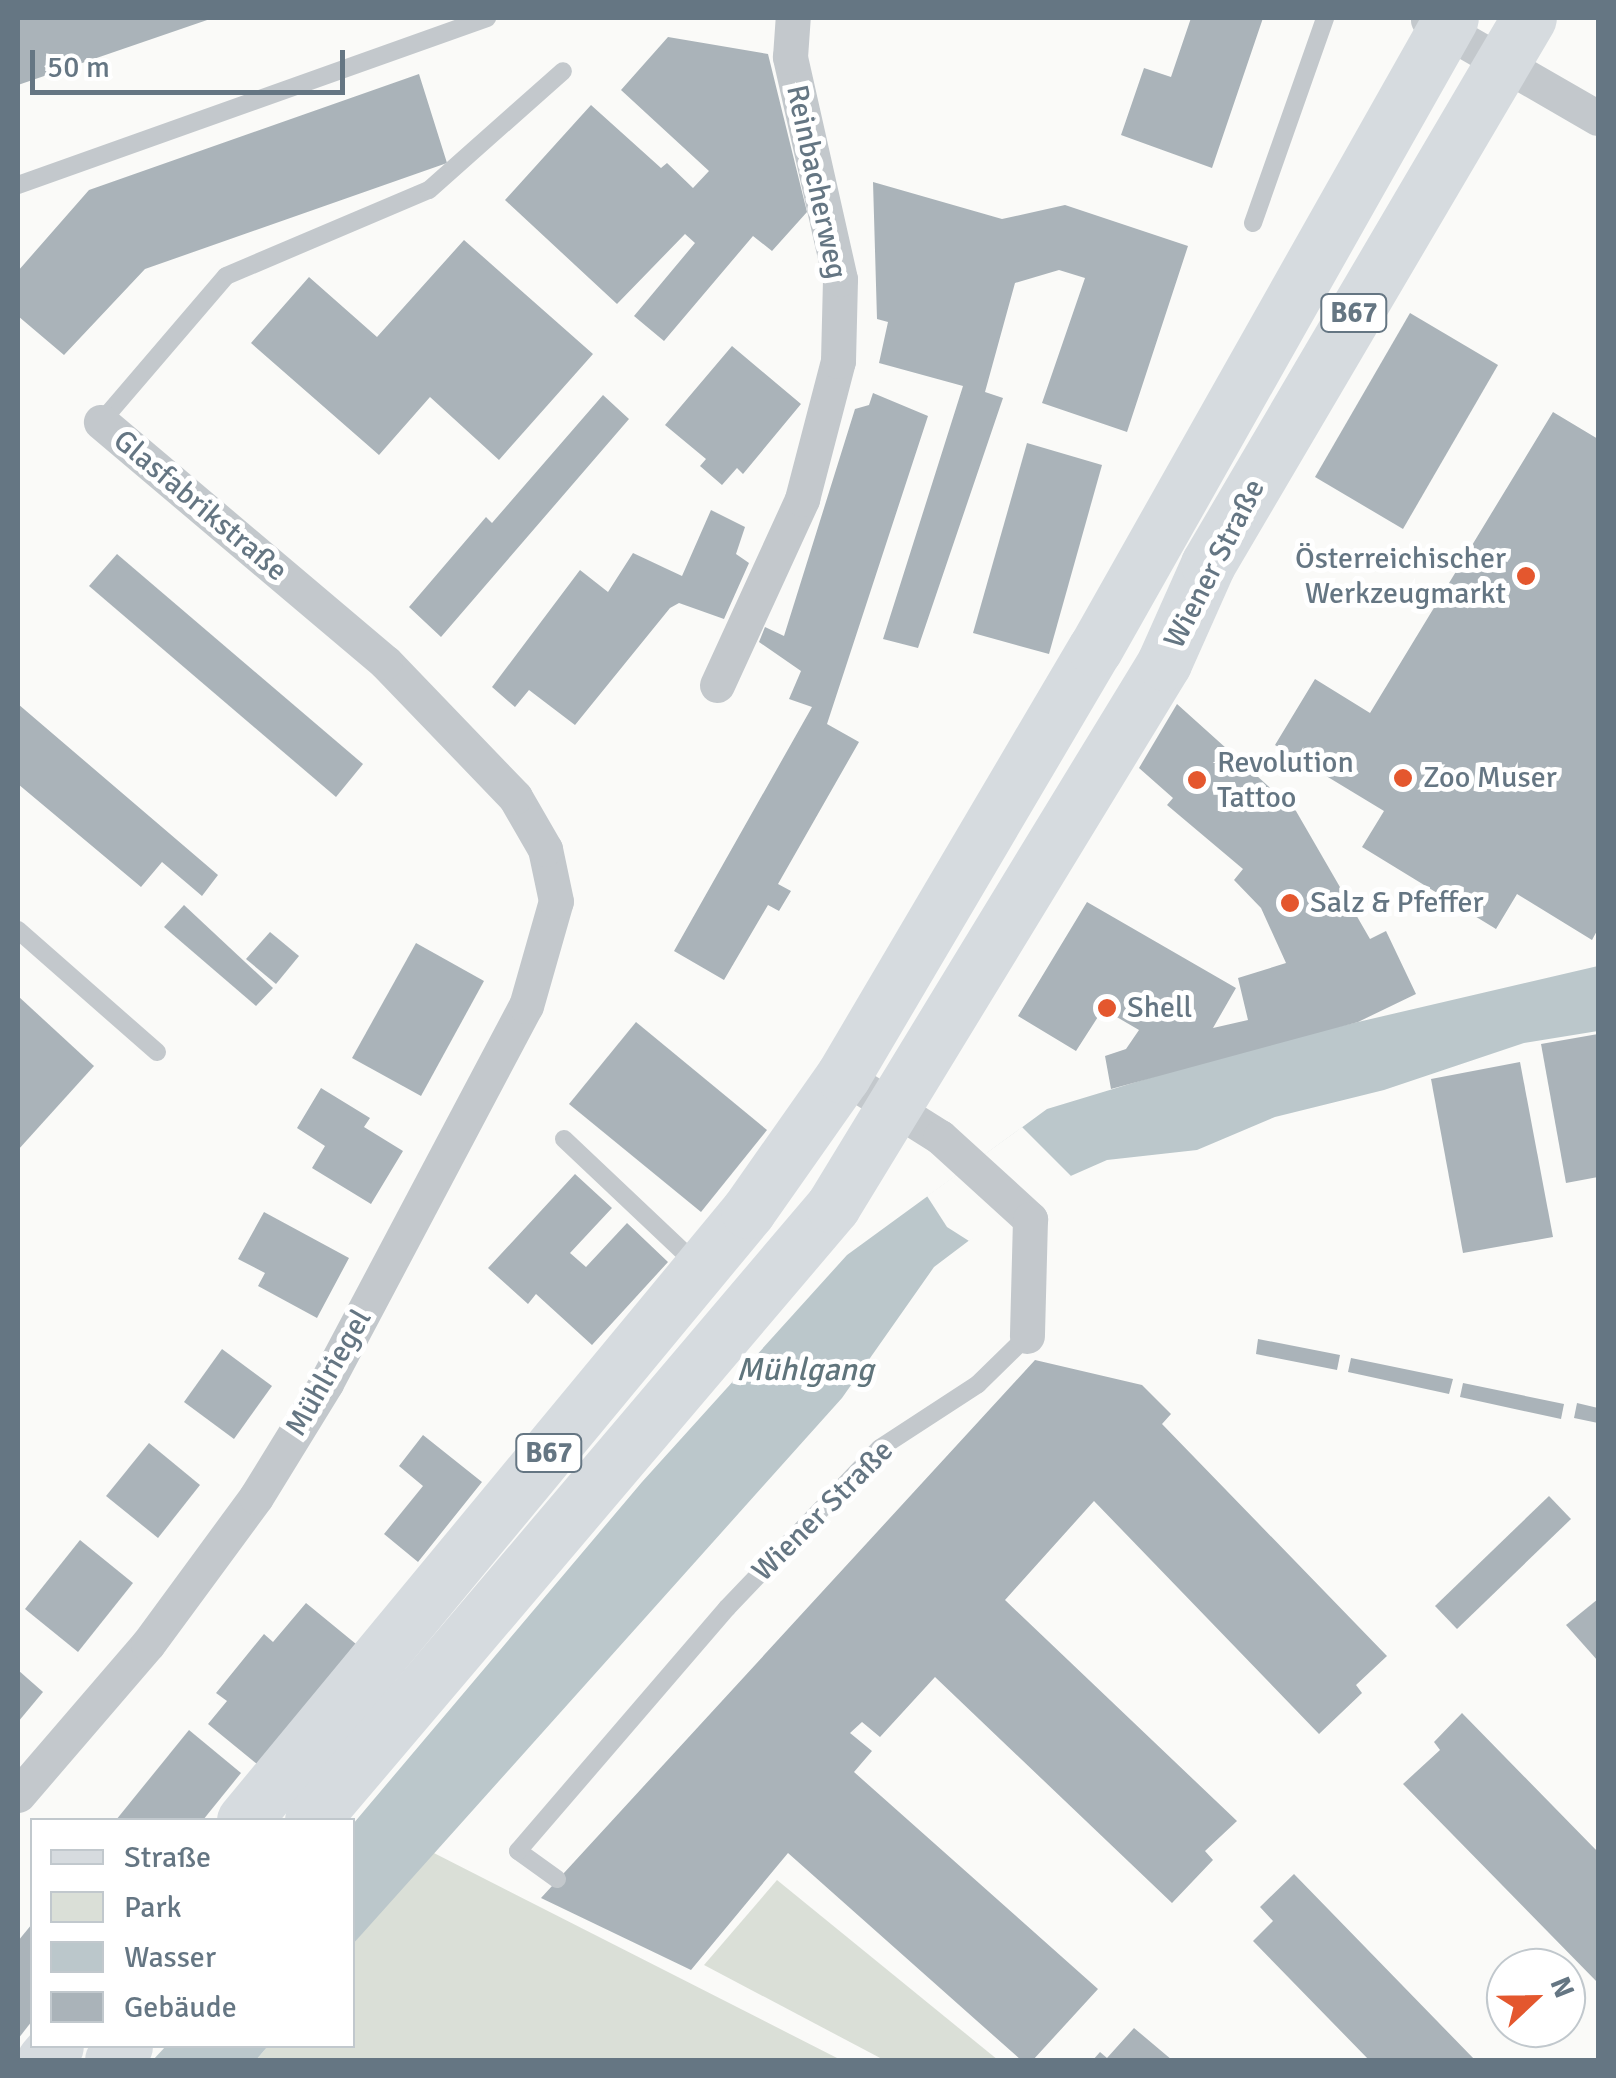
<!DOCTYPE html>
<html>
<head>
<meta charset="utf-8">
<style>
  body { margin:0 }
  #map { position:relative; width:1616px; height:2078px; overflow:hidden; background:#fafaf8; font-family:Signika,sans-serif }
  div>[style] { position:absolute }
  .green>* { inset:0; background:#dadfd7 }
  .water>* { inset:0; background:#bbc7cb }
  .pier>* { inset:0; background:#fafaf8 }
  .building>* { inset:0; background:#aab3b9 }
  .lane>* { height:18px; margin:-9px; padding:0 9px; transform-origin:9px; border-radius:9px; background:#c3c8cc }
  .street>* { height:35px; margin:-17.5px; padding:0 17.5px; transform-origin:17.5px; border-radius:17.5px; background:#c3c8cc }
  .primary>* { height:55px; margin:-27.5px; padding:0 27.5px; transform-origin:27.5px; border-radius:27.5px; background:#d6dbdf }
  .dots>* { width:28px; height:28px; translate:-50% -50%; box-sizing:border-box; border:5px solid #fff; border-radius:50% }
  span { translate:-50% -50%; white-space:nowrap; text-align:center; line-height:1.15; -webkit-text-stroke:10px #fff; paint-order:stroke }
  .shield-label span { padding:2px 8px; background:#fff; border:2px solid; border-radius:8px; -webkit-text-stroke-width:0 }
  .shield-label { font-size:28px; color:#657683; font-weight:700 }
  .street-label { font-size:30px; color:#657683 }
  .poi-label { font-size:30px; color:#657683 }
  .right { translate:-100% -50%; text-align:right }
  .left { translate:0 -50%; text-align:left }
  .water-label { font-size:32px; color:#60757c; font-style:italic }
  .frame { position:absolute; inset:0; border:20px solid #657683; pointer-events:none }
  .legend { position:absolute; left:30px; top:1818px; width:325px; height:230px; box-sizing:border-box; background:#fff; border:2px solid #c1c8cd; margin:0; padding:12px 18px; list-style:none; font-size:30px; color:#657683 }
  .legend li { display:flex; align-items:center; gap:20px; height:50px }
  .legend b { width:50px; border:2px solid #c1c8cd }
  .north { position:absolute; left:1486px; top:1948px; width:100px; height:100px; box-sizing:border-box; background:#fff; border:2px solid #c1c8cd; border-radius:50%; rotate:68deg; font-size:28px; font-weight:700; line-height:40px; text-align:center; color:#657683 }
  .north::after { content:''; display:block; margin:auto; width:35px; height:45px; background:#e4572e; clip-path:polygon(50% 0,100% 100%,50% 72%,0 100%) }
  .scale { position:absolute; left:30px; top:50px; width:315px; height:45px; box-sizing:border-box; border:5px solid #657683; border-top:0; padding-left:12px; font-size:30px; line-height:35px; white-space:nowrap; color:#657683; -webkit-text-stroke:8px #fff; paint-order:stroke }
</style>
</head>
<body>
<div id="map">
  <div class="green">
    <i style="clip-path:polygon(430px 1851px,841px 2060px,256px 2060px,268px 2046px,352px 2046px,353px 1944px)"></i>
    <i style="clip-path:polygon(777px 1880px,998px 2060px,884px 2060px,704px 1965px)"></i>
  </div>
  <div class="water">
    <i style="clip-path:polygon(1598px 966px,1598px 1031px,1524px 1043px,1384px 1090px,1275px 1117px,1197px 1150px,1107px 1160px,1032px 1193px,934px 1267px,842px 1398px,353px 1944px,353px 1824px,642px 1482px,847px 1255px,1047px 1109px,1255px 1046px)"></i>
    <i style="clip-path:polygon(166px 2046px,268px 2046px,256px 2060px,153px 2060px)"></i>
  </div>
  <div class="pier">
    <i style="clip-path:polygon(1022px 1127px,1071px 1176px,969px 1241px,947px 1227px,927px 1196px)"></i>
  </div>
  <div class="building">
    <i style="clip-path:polygon(18px 18px,213px 18px,18px 85px)"></i>
    <i style="clip-path:polygon(1191px 18px,1263px 18px,1212px 168px,1121px 135px,1144px 68px,1171px 77px)"></i>
    <i style="clip-path:polygon(668px 37px,768px 54px,807px 212px,772px 251px,753px 236px,664px 341px,634px 316px,695px 243px,685px 234px,617px 304px,505px 200px,591px 105px,661px 168px,667px 163px,693px 188px,709px 171px,621px 90px)"></i>
    <i style="clip-path:polygon(419px 74px,447px 163px,145px 269px,64px 355px,18px 316px,18px 271px,89px 190px)"></i>
    <i style="clip-path:polygon(873px 182px,1002px 219px,1065px 205px,1188px 246px,1127px 432px,1042px 403px,1085px 278px,1059px 270px,1015px 283px,985px 392px,1003px 398px,918px 648px,883px 639px,963px 386px,879px 363px,888px 322px,877px 319px)"></i>
    <i style="clip-path:polygon(464px 240px,593px 354px,499px 460px,430px 397px,379px 455px,251px 343px,309px 277px,377px 337px)"></i>
    <i style="clip-path:polygon(1410px 313px,1498px 365px,1403px 529px,1315px 477px)"></i>
    <i style="clip-path:polygon(732px 346px,801px 404px,743px 474px,737px 468px,722px 485px,700px 466px,706px 459px,665px 425px)"></i>
    <i style="clip-path:polygon(873px 393px,928px 416px,827px 724px,859px 742px,778px 884px,791px 891px,779px 911px,768px 905px,724px 980px,674px 951px,812px 707px,789px 699px,801px 671px,759px 642px,765px 627px,784px 636px,855px 409px,869px 405px)"></i>
    <i style="clip-path:polygon(603px 395px,629px 419px,441px 637px,409px 607px,486px 517px,492px 523px)"></i>
    <i style="clip-path:polygon(1553px 412px,1598px 439px,1598px 929px,1592px 940px,1517px 894px,1496px 929px,1362px 847px,1384px 811px,1275px 745px,1315px 679px,1370px 713px)"></i>
    <i style="clip-path:polygon(1027px 443px,1102px 465px,1049px 654px,973px 633px)"></i>
    <i style="clip-path:polygon(711px 510px,745px 527px,736px 554px,749px 563px,724px 619px,679px 603px,670px 608px,575px 725px,529px 690px,515px 707px,492px 687px,580px 570px,608px 592px,633px 553px,682px 576px)"></i>
    <i style="clip-path:polygon(117px 554px,363px 764px,336px 797px,89px 586px)"></i>
    <i style="clip-path:polygon(18px 704px,218px 875px,202px 896px,162px 862px,141px 887px,18px 784px)"></i>
    <i style="clip-path:polygon(1177px 704px,1296px 811px,1370px 939px,1386px 931px,1416px 994px,1358px 1022px,1111px 1089px,1105px 1056px,1126px 1049px,1139px 1030px,1103px 1009px,1076px 1051px,1018px 1016px,1087px 902px,1236px 988px,1213px 1028px,1248px 1020px,1238px 978px,1286px 963px,1261px 908px,1234px 880px,1243px 869px,1167px 805px,1173px 798px,1139px 768px)"></i>
    <i style="clip-path:polygon(184px 905px,273px 988px,256px 1006px,164px 927px)"></i>
    <i style="clip-path:polygon(270px 932px,299px 956px,276px 984px,246px 959px)"></i>
    <i style="clip-path:polygon(416px 943px,484px 981px,421px 1096px,352px 1058px)"></i>
    <i style="clip-path:polygon(18px 996px,94px 1066px,18px 1150px)"></i>
    <i style="clip-path:polygon(636px 1022px,767px 1130px,701px 1212px,569px 1104px)"></i>
    <i style="clip-path:polygon(1598px 1034px,1598px 1177px,1566px 1183px,1541px 1044px)"></i>
    <i style="clip-path:polygon(1520px 1062px,1553px 1237px,1463px 1253px,1431px 1079px)"></i>
    <i style="clip-path:polygon(321px 1088px,370px 1118px,364px 1127px,403px 1151px,371px 1204px,312px 1168px,325px 1146px,297px 1128px)"></i>
    <i style="clip-path:polygon(575px 1174px,612px 1208px,570px 1253px,586px 1267px,627px 1223px,668px 1262px,592px 1345px,536px 1294px,528px 1304px,488px 1268px)"></i>
    <i style="clip-path:polygon(264px 1212px,349px 1258px,317px 1318px,258px 1286px,265px 1273px,238px 1259px)"></i>
    <i style="clip-path:polygon(1258px 1339px,1340px 1355px,1337px 1370px,1256px 1354px)"></i>
    <i style="clip-path:polygon(222px 1349px,272px 1386px,234px 1439px,184px 1402px)"></i>
    <i style="clip-path:polygon(1351px 1358px,1453px 1379px,1449px 1394px,1348px 1372px)"></i>
    <i style="clip-path:polygon(1035px 1360px,1142px 1385px,1171px 1414px,1162px 1424px,1387px 1656px,1356px 1685px,1362px 1693px,1319px 1734px,1094px 1501px,1005px 1600px,1237px 1821px,1205px 1851px,1213px 1860px,1172px 1903px,935px 1677px,880px 1737px,862px 1722px,850px 1733px,872px 1751px,854px 1772px,1098px 1989px,1033px 2060px,1021px 2060px,788px 1853px,691px 1970px,541px 1898px)"></i>
    <i style="clip-path:polygon(1463px 1383px,1564px 1404px,1561px 1419px,1460px 1397px)"></i>
    <i style="clip-path:polygon(1577px 1403px,1598px 1408px,1598px 1423px,1574px 1418px)"></i>
    <i style="clip-path:polygon(423px 1435px,482px 1482px,418px 1562px,384px 1534px,423px 1486px,399px 1466px)"></i>
    <i style="clip-path:polygon(149px 1443px,200px 1485px,158px 1538px,106px 1496px)"></i>
    <i style="clip-path:polygon(1549px 1496px,1571px 1519px,1457px 1629px,1435px 1606px)"></i>
    <i style="clip-path:polygon(80px 1540px,133px 1583px,78px 1652px,25px 1609px)"></i>
    <i style="clip-path:polygon(1598px 1599px,1598px 1661px,1566px 1625px)"></i>
    <i style="clip-path:polygon(306px 1603px,356px 1644px,257px 1764px,208px 1724px,227px 1701px,216px 1693px,264px 1634px,273px 1642px)"></i>
    <i style="clip-path:polygon(18px 1670px,43px 1692px,18px 1722px)"></i>
    <i style="clip-path:polygon(1462px 1713px,1598px 1852px,1598px 1983px,1403px 1784px,1440px 1750px,1434px 1742px)"></i>
    <i style="clip-path:polygon(189px 1730px,241px 1773px,203px 1820px,116px 1820px)"></i>
    <i style="clip-path:polygon(1294px 1874px,1475px 2060px,1369px 2060px,1253px 1941px,1273px 1921px,1260px 1907px)"></i>
    <i style="clip-path:polygon(32px 1924px,32px 2021px,18px 2039px,18px 1941px)"></i>
    <i style="clip-path:polygon(1134px 2028px,1172px 2060px,1093px 2060px,1100px 2052px,1107px 2058px)"></i>
  </div>
  <div class="lane">
    <i style="left:18px;top:185px;width:498px;rotate:-19.6deg"></i>
    <i style="left:1253px;top:223px;width:217px;rotate:-70.6deg"></i>
    <i style="left:101px;top:422px;width:192px;rotate:-49.4deg"></i>
    <i style="left:226px;top:276px;width:220px;rotate:-23deg"></i>
    <i style="left:429px;top:190px;width:179px;rotate:-41.6deg"></i>
    <i style="left:18px;top:930px;width:185px;rotate:41.3deg"></i>
    <i style="left:564px;top:1139px;width:182px;rotate:43.4deg"></i>
    <i style="left:557px;top:1879px;width:48px;rotate:-144.3deg"></i>
    <i style="left:518px;top:1851px;width:321px;rotate:-49.3deg"></i>
    <i style="left:727px;top:1608px;width:221px;rotate:-46.3deg"></i>
    <i style="left:880px;top:1448px;width:117px;rotate:-33.1deg"></i>
    <i style="left:978px;top:1384px;width:69px;rotate:-44.4deg"></i>
  </div>
  <div class="street">
    <i style="left:1428px;top:20px;width:196px;rotate:30deg"></i>
    <i style="left:717px;top:685px;width:205px;rotate:-65.4deg"></i>
    <i style="left:802px;top:499px;width:143px;rotate:-75.4deg"></i>
    <i style="left:838px;top:361px;width:82px;rotate:-88.6deg"></i>
    <i style="left:840px;top:279px;width:228px;rotate:-102.7deg"></i>
    <i style="left:790px;top:57px;width:39px;rotate:-86deg"></i>
    <i style="left:843px;top:1076px;width:115px;rotate:32.2deg"></i>
    <i style="left:940px;top:1137px;width:122px;rotate:42.3deg"></i>
    <i style="left:1030px;top:1219px;width:117px;rotate:91.5deg"></i>
    <i style="left:18px;top:1795px;width:199px;rotate:-49.3deg"></i>
    <i style="left:148px;top:1644px;width:182px;rotate:-53.7deg"></i>
    <i style="left:256px;top:1497px;width:134px;rotate:-58.4deg"></i>
    <i style="left:326px;top:1383px;width:427px;rotate:-62.1deg"></i>
    <i style="left:526px;top:1006px;width:109px;rotate:-74.1deg"></i>
    <i style="left:556px;top:901px;width:53px;rotate:-101.9deg"></i>
    <i style="left:545px;top:849px;width:60px;rotate:-120deg"></i>
    <i style="left:515px;top:797px;width:187px;rotate:-133.9deg"></i>
    <i style="left:385px;top:662px;width:372px;rotate:-139.8deg"></i>
  </div>
  <div class="primary">
    <i style="left:244px;top:1820px;width:791px;rotate:-50.39deg"></i>
    <i style="left:748px;top:1211px;width:165px;rotate:-54.9deg"></i>
    <i style="left:843px;top:1076px;width:496px;rotate:-59.5deg"></i>
    <i style="left:1095px;top:649px;width:724px;rotate:-60.57deg"></i>
    <i style="left:312px;top:1820px;width:805px;rotate:-49.68deg"></i>
    <i style="left:833px;top:1206px;width:636px;rotate:-58.63deg"></i>
    <i style="left:1164px;top:663px;width:108px;rotate:-66deg"></i>
    <i style="left:1208px;top:564px;width:633px;rotate:-59.55deg"></i>
    <i style="left:44px;top:2060px;width:18px;rotate:-49deg"></i>
    <i style="left:112px;top:2060px;width:19px;rotate:-47deg"></i>
  </div>
  <div class="dots">
    <i style="left:1526px;top:576px;background:#e4572e"></i>
    <i style="left:1403px;top:778px;background:#e4572e"></i>
    <i style="left:1197px;top:780px;background:#e4572e"></i>
    <i style="left:1290px;top:903px;background:#e4572e"></i>
    <i style="left:1107px;top:1008px;background:#e4572e"></i>
  </div>
  <div class="shield-label">
    <span style="left:1354px;top:313px">B67</span>
    <span style="left:549px;top:1453px">B67</span>
  </div>
  <div class="street-label">
    <span style="left:816px;top:182px;rotate:78deg">Reinbacherweg</span>
    <span style="left:200px;top:506px;rotate:40deg">Glasfabrikstraße</span>
    <span style="left:1215px;top:564px;rotate:-63deg">Wiener Straße</span>
    <span style="left:329px;top:1373px;rotate:-60deg">Mühlriegel</span>
    <span style="left:823px;top:1511px;rotate:-45deg">Wiener Straße</span>
  </div>
  <div class="poi-label">
    <span class="right" style="left:1506px;top:576px">Österreichischer<br>Werkzeugmarkt</span>
    <span class="left" style="left:1217px;top:780px">Revolution<br>Tattoo</span>
    <span class="left" style="left:1423px;top:778px">Zoo Muser</span>
    <span class="left" style="left:1310px;top:903px">Salz &amp; Pfeffer</span>
    <span class="left" style="left:1127px;top:1008px">Shell</span>
  </div>
  <div class="water-label">
    <span style="left:805px;top:1370px">Mühlgang</span>
  </div>
  <div class="frame"></div>
  <ul class="legend">
  <li><b style="height:12px;background:#d6dbdf"></b>Straße</li>
  <li><b style="height:28px;background:#dadfd7"></b>Park</li>
  <li><b style="height:28px;background:#bbc7cb"></b>Wasser</li>
  <li><b style="height:28px;background:#aab3b9"></b>Gebäude</li>
  </ul>
  <div class="north">N</div>
  <div class="scale">50 m</div>
</div>
</body>
</html>
